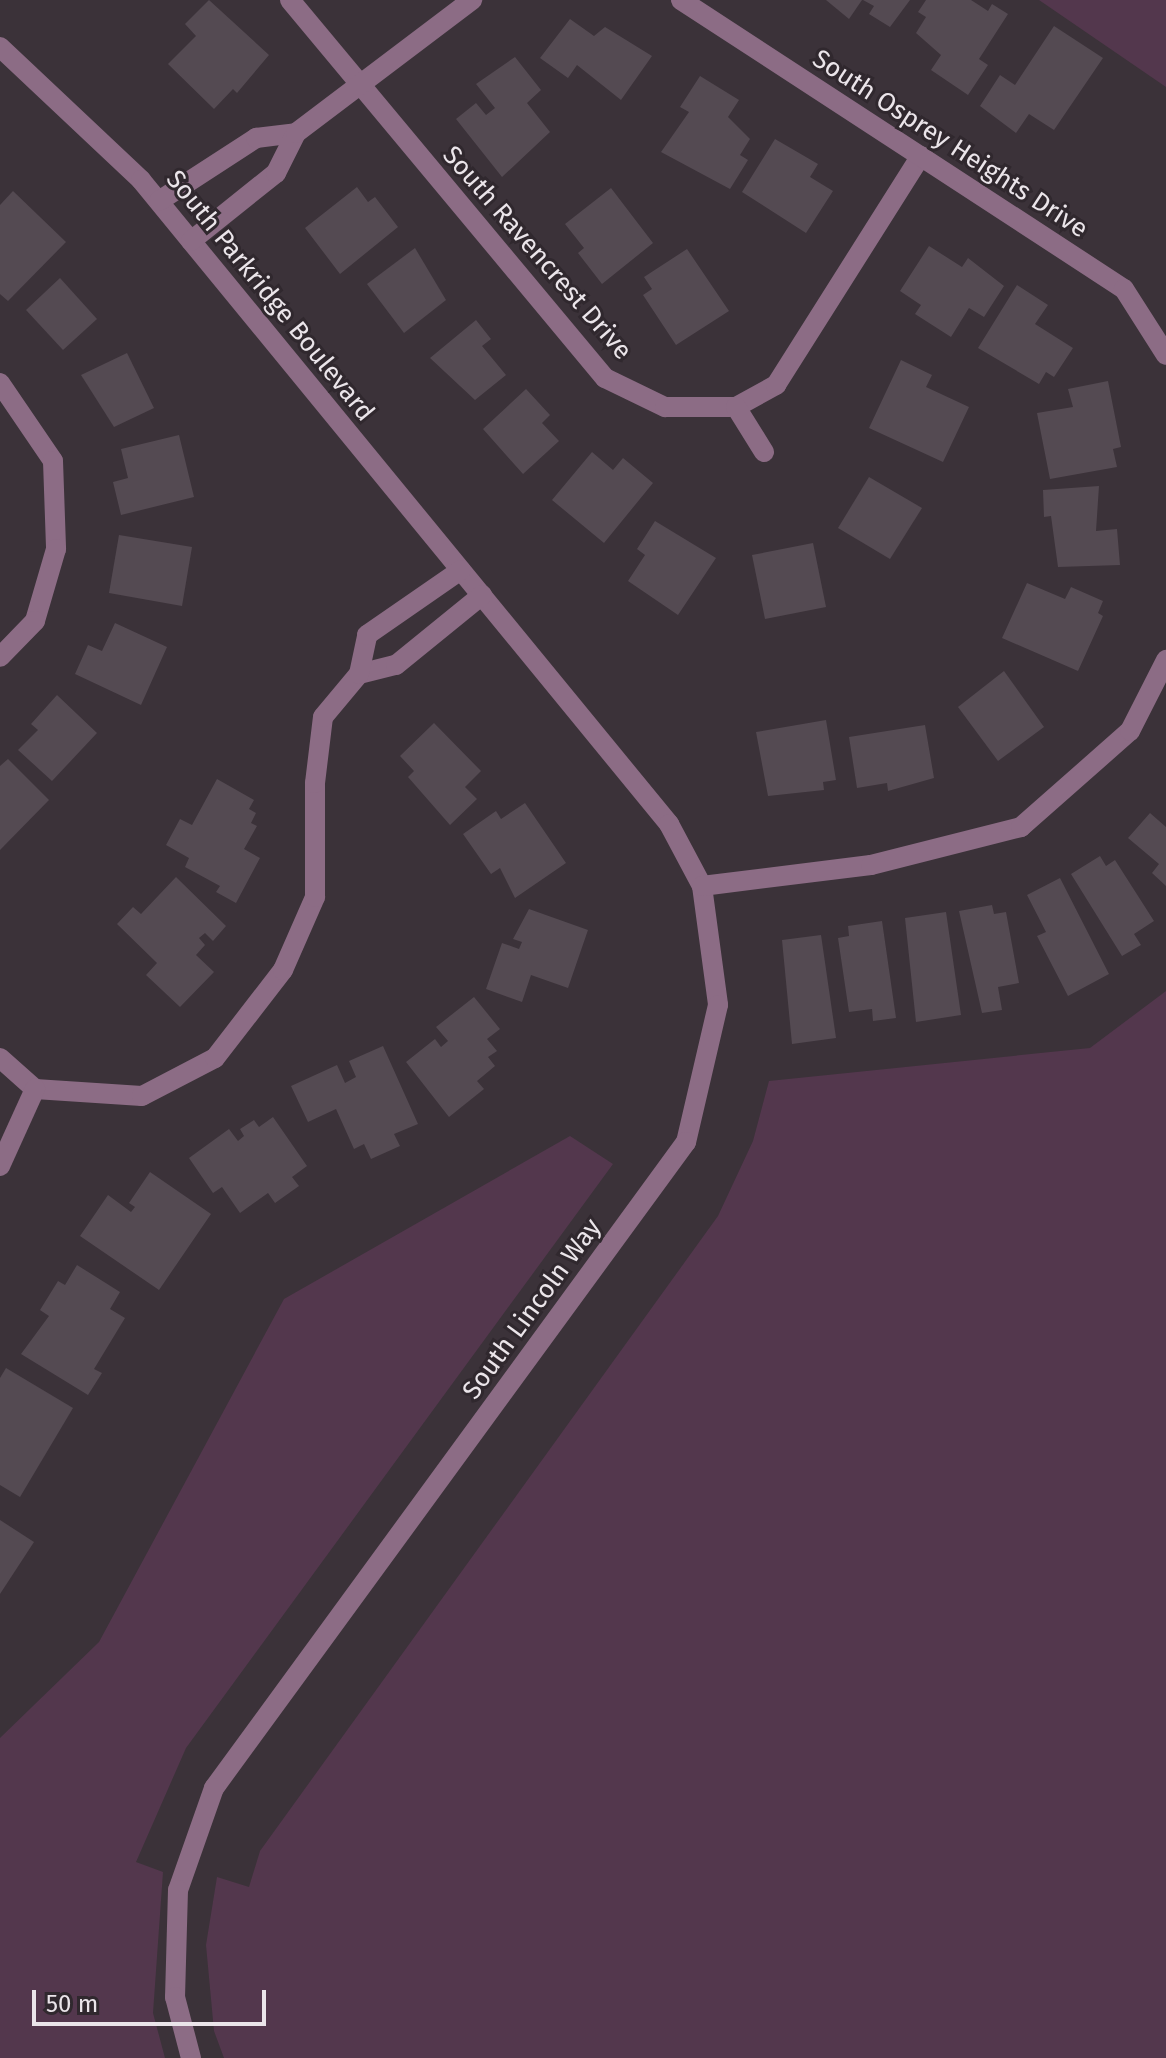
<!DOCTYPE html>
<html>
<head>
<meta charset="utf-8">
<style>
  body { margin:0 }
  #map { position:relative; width:1166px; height:2058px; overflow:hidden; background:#3b3239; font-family:"Fira Sans",sans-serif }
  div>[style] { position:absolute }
  .green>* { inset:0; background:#53374d }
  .building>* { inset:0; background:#544a52 }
  .minor>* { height:20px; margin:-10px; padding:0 10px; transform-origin:10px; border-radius:10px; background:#8c6c85 }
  span { translate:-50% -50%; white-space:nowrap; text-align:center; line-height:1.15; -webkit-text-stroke:6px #30282e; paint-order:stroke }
  .street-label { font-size:26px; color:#ebe5ea }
  .scale { position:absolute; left:32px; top:1990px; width:234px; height:36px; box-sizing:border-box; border:4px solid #ebe5ea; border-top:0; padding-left:10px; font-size:24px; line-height:28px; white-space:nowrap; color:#ebe5ea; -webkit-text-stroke:6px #30282e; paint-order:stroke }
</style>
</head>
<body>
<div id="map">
  <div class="green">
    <i style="clip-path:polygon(1039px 0,1166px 0,1166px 87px)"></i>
    <i style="clip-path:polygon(1166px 991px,1166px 2058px,224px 2058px,214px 2031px,206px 1945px,217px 1877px,249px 1887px,260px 1851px,718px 1216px,753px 1141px,769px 1081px,1090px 1048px)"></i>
    <i style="clip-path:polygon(570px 1136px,613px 1164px,186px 1748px,136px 1862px,163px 1872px,153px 2013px,165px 2058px,0 2058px,0 1738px,99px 1642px,284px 1299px)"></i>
  </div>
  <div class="building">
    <i style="clip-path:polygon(209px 0,269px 55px,237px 93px,233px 89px,214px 109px,168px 64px,196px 36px,185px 24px)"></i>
    <i style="clip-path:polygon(826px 0,862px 0,849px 19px)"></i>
    <i style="clip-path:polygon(863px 0,910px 0,890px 27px,869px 14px,874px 6px)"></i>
    <i style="clip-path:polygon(926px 0,971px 0,988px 11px,992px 4px,1008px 14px,979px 59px,988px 65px,968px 95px,931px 70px,941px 55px,916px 33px,926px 17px,918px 12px)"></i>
    <i style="clip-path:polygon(570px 19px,594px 36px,605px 27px,652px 56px,621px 100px,577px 65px,568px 78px,540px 58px)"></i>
    <i style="clip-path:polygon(1054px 26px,1103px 58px,1054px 130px,1029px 114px,1016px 133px,980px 106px,1000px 75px,1015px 85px)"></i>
    <i style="clip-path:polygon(515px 57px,541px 90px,527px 103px,550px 132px,502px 177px,456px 119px,476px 103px,486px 115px,495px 108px,476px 84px)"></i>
    <i style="clip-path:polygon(700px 76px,739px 100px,728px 117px,750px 139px,740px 155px,748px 160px,730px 189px,661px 152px,689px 112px,680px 107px)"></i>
    <i style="clip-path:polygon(775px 139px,818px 164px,810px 177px,833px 191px,806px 233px,742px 192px)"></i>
    <i style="clip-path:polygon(357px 187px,368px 202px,375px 197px,398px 227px,340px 274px,305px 228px)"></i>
    <i style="clip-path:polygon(611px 188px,653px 243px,602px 284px,578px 253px,584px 248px,565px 224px)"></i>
    <i style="clip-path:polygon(13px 191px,66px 242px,8px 301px,0 294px,0 205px)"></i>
    <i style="clip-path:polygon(929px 246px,962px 267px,968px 258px,1004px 286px,984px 317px,969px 308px,951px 337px,915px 314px,921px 305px,900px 291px)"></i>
    <i style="clip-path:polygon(415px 248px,446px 300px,404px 333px,367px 284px)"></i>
    <i style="clip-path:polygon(687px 249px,729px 311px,676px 345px,643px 295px,652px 289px,644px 277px)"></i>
    <i style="clip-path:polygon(60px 278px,97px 319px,63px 350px,26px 310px)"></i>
    <i style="clip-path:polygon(1017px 285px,1048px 305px,1035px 324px,1073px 348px,1054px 377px,1046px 372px,1039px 384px,978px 348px)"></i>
    <i style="clip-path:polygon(476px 320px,491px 339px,482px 346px,506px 375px,475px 400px,430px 358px)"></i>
    <i style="clip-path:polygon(127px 353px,154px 408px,114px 427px,81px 375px)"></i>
    <i style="clip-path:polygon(901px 360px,932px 375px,926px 387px,969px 407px,943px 462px,869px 428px)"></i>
    <i style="clip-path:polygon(1108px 381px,1121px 447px,1113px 449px,1117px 467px,1050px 479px,1037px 413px,1073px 407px,1068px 389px)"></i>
    <i style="clip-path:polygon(526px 389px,550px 415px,542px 423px,559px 441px,523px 474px,483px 429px)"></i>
    <i style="clip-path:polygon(179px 435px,194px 497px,121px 515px,113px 482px,128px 478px,121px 449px)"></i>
    <i style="clip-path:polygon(592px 452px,613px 470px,623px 458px,653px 483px,604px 543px,552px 500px)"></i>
    <i style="clip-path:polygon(869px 477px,922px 508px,890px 559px,838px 528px)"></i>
    <i style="clip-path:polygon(1099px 486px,1096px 531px,1117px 529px,1120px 565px,1058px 567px,1051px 516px,1044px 517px,1043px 490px)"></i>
    <i style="clip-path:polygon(655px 521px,716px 558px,678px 615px,628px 581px,645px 555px,637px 549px)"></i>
    <i style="clip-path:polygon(119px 535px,192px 547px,182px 606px,109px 593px)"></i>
    <i style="clip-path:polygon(813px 543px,826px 607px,765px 619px,752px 555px)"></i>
    <i style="clip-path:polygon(1027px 583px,1065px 599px,1071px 587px,1103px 601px,1098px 613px,1103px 616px,1078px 671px,1002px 638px)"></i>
    <i style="clip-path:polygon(115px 623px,167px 647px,141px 705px,75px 674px,88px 645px,102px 651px)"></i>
    <i style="clip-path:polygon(1004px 671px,1044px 727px,998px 761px,958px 707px)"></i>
    <i style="clip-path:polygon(57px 695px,97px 733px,52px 781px,18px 750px,38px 730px,31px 724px)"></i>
    <i style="clip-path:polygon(826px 720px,836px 780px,823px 782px,824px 790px,768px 796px,756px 732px)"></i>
    <i style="clip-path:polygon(434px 723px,481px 771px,465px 787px,477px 799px,450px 825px,408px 777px,414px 771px,400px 756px)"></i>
    <i style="clip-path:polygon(925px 725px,934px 778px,888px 791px,887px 783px,857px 788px,849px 737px)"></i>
    <i style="clip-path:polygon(8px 759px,49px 800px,0 850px,0 766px)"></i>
    <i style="clip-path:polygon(217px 779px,254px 800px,249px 809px,256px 813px,251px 823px,257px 826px,244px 849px,260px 858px,236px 903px,216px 892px,220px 886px,185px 867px,189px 858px,166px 845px,180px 819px,192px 825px)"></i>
    <i style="clip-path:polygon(525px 803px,566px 863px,515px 898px,500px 868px,491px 874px,463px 834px,496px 811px,501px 819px)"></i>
    <i style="clip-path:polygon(1150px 813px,1166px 827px,1166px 886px,1152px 873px,1159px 864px,1128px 838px)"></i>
    <i style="clip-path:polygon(1100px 856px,1106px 866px,1115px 860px,1154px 921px,1134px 934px,1141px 945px,1122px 956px,1071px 874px)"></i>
    <i style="clip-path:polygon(176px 877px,226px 926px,213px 941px,205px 933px,199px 938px,205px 945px,196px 955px,214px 972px,180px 1007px,146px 975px,157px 963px,117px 924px,133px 907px,141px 914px)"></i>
    <i style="clip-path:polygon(1060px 878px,1109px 974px,1068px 996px,1037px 936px,1046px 932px,1027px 895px)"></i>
    <i style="clip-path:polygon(992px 905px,994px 914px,1006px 912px,1019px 983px,998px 987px,1002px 1010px,982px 1013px,959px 911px)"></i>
    <i style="clip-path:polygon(529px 909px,588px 930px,568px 988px,531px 975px,522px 1002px,486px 989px,502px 943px,519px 949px,522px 942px,513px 939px)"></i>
    <i style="clip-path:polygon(946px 912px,961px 1015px,916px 1022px,905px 918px)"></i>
    <i style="clip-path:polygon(882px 921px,896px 1018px,873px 1021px,872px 1009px,849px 1012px,838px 938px,849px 936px,848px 926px)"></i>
    <i style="clip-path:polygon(821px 935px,836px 1038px,792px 1044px,782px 940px)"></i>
    <i style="clip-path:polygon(474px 997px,500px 1029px,487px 1039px,497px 1051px,488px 1057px,495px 1066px,477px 1081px,484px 1089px,449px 1117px,406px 1062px,435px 1039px,441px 1047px,448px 1041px,436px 1027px)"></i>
    <i style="clip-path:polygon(383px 1046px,418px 1124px,394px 1134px,400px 1146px,371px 1159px,364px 1144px,354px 1149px,336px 1109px,308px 1122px,291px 1086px,337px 1065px,345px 1083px,356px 1077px,349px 1061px)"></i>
    <i style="clip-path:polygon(273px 1117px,307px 1166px,292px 1177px,299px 1186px,275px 1203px,268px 1193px,240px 1213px,222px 1187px,213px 1193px,189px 1158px,229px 1129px,238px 1141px,244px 1136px,240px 1129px,254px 1120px,259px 1127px)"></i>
    <i style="clip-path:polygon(150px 1172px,211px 1214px,159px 1290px,80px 1236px,108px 1195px,131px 1212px,135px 1207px,129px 1203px)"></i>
    <i style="clip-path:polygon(77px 1265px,120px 1292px,110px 1309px,125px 1318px,94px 1369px,102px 1373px,88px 1395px,21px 1354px,49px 1316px,40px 1310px,58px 1281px,65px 1285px)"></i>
    <i style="clip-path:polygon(6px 1368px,73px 1408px,20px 1497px,0 1485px,0 1378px)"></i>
    <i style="clip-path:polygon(0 1520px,34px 1542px,0 1594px)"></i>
  </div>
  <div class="minor">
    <i style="left:290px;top:0;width:492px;rotate:50.2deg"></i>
    <i style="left:605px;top:378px;width:67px;rotate:25.8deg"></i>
    <i style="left:665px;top:407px;width:71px"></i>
    <i style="left:736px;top:407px;width:46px;rotate:-28.8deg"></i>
    <i style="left:776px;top:385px;width:271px;rotate:-57.7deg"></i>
    <i style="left:681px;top:0;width:529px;rotate:33.12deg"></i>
    <i style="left:1124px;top:289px;width:78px;rotate:57.5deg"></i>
    <i style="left:0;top:47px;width:194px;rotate:43.3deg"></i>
    <i style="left:141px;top:180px;width:833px;rotate:50.65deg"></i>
    <i style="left:669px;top:824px;width:70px;rotate:62deg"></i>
    <i style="left:702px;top:886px;width:120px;rotate:82.3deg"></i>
    <i style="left:718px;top:1005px;width:141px;rotate:103.1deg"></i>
    <i style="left:686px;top:1142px;width:800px;rotate:126.15deg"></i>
    <i style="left:214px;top:1788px;width:108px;rotate:109.4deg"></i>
    <i style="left:178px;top:1890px;width:107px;rotate:91.6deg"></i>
    <i style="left:175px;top:1997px;width:63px;rotate:75.3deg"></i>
    <i style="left:159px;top:201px;width:116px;rotate:-33deg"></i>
    <i style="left:256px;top:138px;width:40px;rotate:-7.1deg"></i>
    <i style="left:191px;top:241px;width:109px;rotate:-38.7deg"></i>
    <i style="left:276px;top:173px;width:45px;rotate:-63.4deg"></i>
    <i style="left:296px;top:133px;width:221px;rotate:-37.1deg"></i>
    <i style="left:0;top:383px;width:94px;rotate:55.8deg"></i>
    <i style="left:53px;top:461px;width:88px;rotate:88deg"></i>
    <i style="left:56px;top:549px;width:75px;rotate:106.3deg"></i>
    <i style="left:35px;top:621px;width:50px;rotate:134.2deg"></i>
    <i style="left:736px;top:407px;width:53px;rotate:58.1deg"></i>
    <i style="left:359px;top:674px;width:38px;rotate:-14deg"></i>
    <i style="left:396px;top:665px;width:111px;rotate:-39.1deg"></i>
    <i style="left:702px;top:886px;width:170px;rotate:-7.1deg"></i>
    <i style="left:871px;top:865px;width:155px;rotate:-14.2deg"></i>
    <i style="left:1021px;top:827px;width:145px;rotate:-41.4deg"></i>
    <i style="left:1130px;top:731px;width:80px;rotate:-63.1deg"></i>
    <i style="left:0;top:1058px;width:47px;rotate:41.5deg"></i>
    <i style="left:35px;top:1089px;width:107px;rotate:3.7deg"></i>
    <i style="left:142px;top:1096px;width:82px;rotate:-27.5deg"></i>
    <i style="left:215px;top:1058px;width:111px;rotate:-52.3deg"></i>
    <i style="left:283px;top:970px;width:80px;rotate:-66.3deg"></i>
    <i style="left:315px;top:897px;width:114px;rotate:-90deg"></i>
    <i style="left:315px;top:783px;width:66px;rotate:-83.1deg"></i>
    <i style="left:323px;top:717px;width:56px;rotate:-50.1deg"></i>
    <i style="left:359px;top:674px;width:40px;rotate:-78deg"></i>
    <i style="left:367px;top:635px;width:114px;rotate:-34.7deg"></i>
    <i style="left:0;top:1166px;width:85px;rotate:-65.6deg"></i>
  </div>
  <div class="street-label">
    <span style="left:950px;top:144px;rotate:33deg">South Osprey Heights Drive</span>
    <span style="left:537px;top:253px;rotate:49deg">South Ravencrest Drive</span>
    <span style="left:270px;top:296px;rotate:51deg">South Parkridge Boulevard</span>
    <span style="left:532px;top:1309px;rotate:-54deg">South Lincoln Way</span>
  </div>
  <div class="scale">50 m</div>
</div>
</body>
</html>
